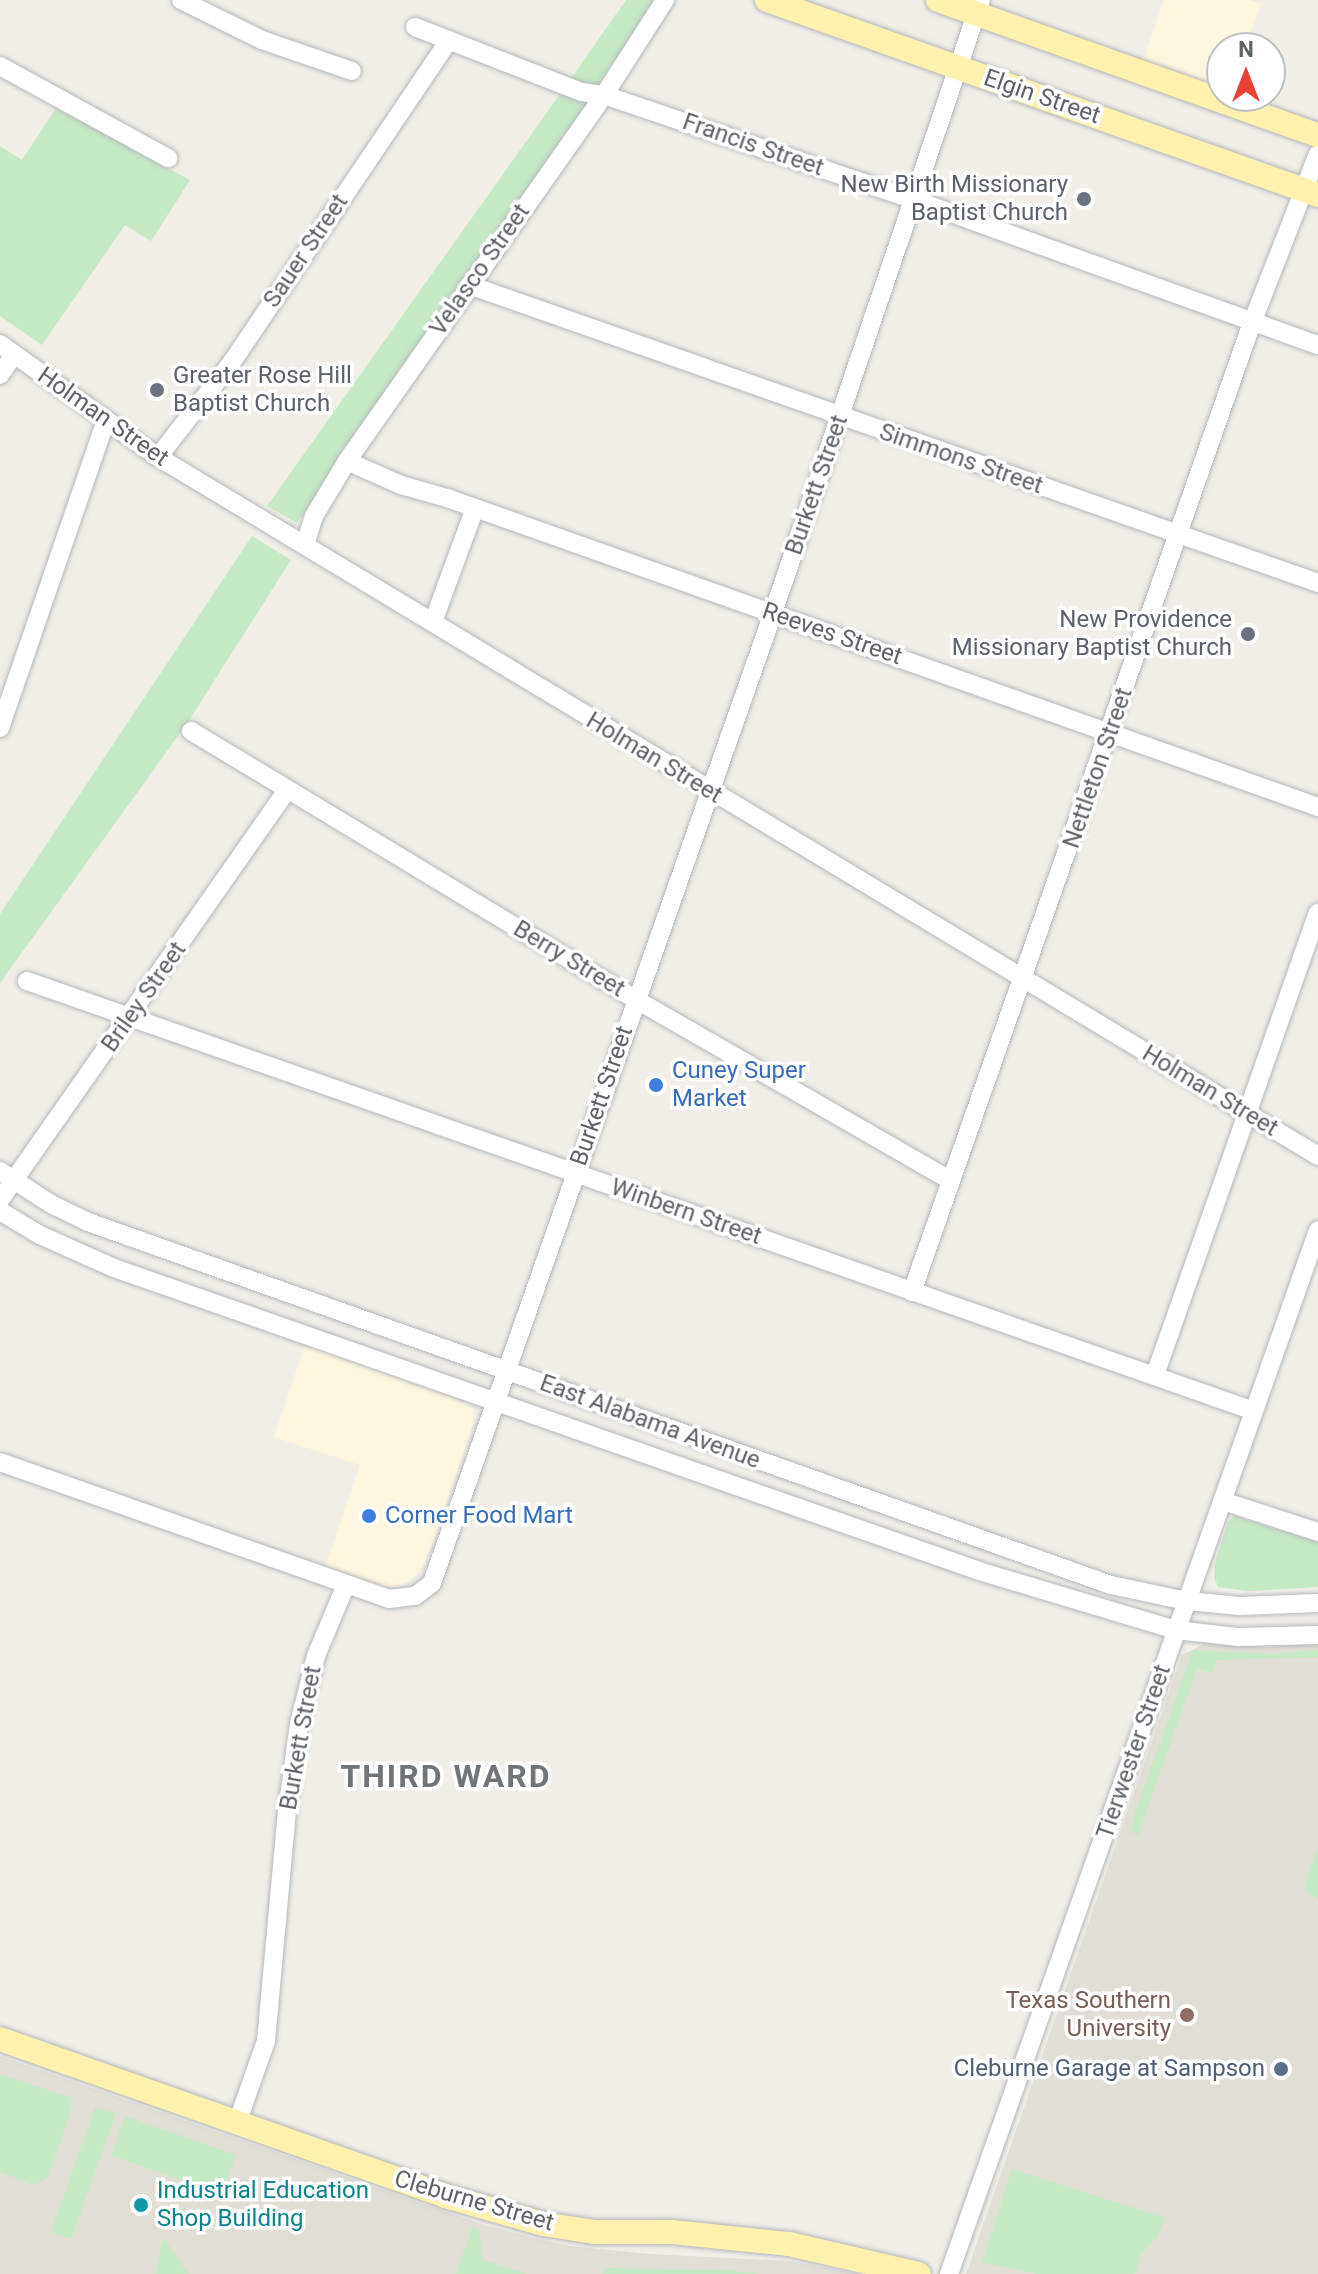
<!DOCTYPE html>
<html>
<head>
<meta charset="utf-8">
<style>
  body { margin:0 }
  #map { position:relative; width:1318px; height:2274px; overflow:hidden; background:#f1efe8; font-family:Roboto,sans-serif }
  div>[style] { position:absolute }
  .commercial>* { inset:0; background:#fef7e0 }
  .education>* { inset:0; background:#e1ded6 }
  .green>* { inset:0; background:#c5e8c5 }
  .roads { filter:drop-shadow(0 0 2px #b5b8bc) drop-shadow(0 0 2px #b5b8bc) }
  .minor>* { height:18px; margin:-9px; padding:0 9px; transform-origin:9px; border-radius:9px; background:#fff }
  .major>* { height:24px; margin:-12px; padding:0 12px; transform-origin:12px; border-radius:12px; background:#fff2af }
  .dots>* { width:22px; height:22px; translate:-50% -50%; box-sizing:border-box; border:4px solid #fff; border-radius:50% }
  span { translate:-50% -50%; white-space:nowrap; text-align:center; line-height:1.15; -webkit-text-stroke:7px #fff; paint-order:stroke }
  .street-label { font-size:24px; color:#5f6368 }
  .worship-label { font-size:24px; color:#5b616d }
  .right { translate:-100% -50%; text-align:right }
  .left { translate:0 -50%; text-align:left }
  .shop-label { font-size:24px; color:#366cbe }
  .education-label { font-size:24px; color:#785e54 }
  .service-label { font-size:24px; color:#4e5e75 }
  .culture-label { font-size:24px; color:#0d838f }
  .district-label { font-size:32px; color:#70757a; font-weight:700; letter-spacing:2px }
  .north { position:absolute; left:1206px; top:32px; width:80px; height:80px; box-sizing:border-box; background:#fff; border:2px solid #bfc1c3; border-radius:50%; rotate:0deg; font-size:22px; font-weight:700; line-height:32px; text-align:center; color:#5f6368 }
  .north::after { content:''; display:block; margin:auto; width:28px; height:36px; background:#ea4335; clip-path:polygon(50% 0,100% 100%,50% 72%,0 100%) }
</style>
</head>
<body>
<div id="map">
  <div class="commercial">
    <i style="clip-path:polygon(1164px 0,1249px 0,1261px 4px,1245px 48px,1222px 48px,1222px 91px,1142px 63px)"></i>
    <i style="clip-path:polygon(305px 1345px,447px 1394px,473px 1409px,473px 1424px,428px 1555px,419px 1572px,408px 1582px,396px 1587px,381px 1586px,326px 1566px,360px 1465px,274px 1437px)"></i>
  </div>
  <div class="education">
    <i style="clip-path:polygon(1318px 1643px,1318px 2274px,966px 2274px,1182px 1655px,1204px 1644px,1272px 1647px)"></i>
    <i style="clip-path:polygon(0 2056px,478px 2223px,529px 2237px,571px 2246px,649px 2254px,790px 2261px,859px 2274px,0 2274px)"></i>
  </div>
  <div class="green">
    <i style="clip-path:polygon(626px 0,657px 0,596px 88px,570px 80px)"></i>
    <i style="clip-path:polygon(562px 91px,587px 103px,297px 523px,267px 506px)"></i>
    <i style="clip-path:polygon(56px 108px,190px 180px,151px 241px,125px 225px,42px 345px,0 316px,0 146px,22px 160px)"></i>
    <i style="clip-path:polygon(252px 536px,291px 560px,188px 722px,0 983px,0 914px)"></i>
    <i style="clip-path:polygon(1234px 1516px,1318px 1542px,1318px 1587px,1248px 1591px,1218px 1587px,1214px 1576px,1215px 1563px,1228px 1522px)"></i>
    <i style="clip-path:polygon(1193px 1650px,1272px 1654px,1318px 1650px,1318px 1657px,1216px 1660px,1213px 1673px,1197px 1669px,1138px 1835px,1131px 1832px,1134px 1815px)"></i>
    <i style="clip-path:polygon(1318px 1847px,1318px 1898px,1308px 1893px,1305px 1883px)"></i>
    <i style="clip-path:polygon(0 2074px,72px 2098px,70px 2114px,48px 2177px,34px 2185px,0 2172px)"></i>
    <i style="clip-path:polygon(95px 2107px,116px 2114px,71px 2239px,51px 2232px)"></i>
    <i style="clip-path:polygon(125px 2116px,236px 2155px,223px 2195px,111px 2155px)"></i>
    <i style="clip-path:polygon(1012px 2169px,1165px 2218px,1157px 2238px,1142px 2253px,1135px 2274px,1037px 2274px,982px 2262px)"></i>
    <i style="clip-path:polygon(472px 2227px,479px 2230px,483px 2260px,528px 2274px,456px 2274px)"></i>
    <i style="clip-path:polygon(163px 2237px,189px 2274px,156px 2274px)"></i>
    <i style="clip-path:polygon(605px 2268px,728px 2270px,761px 2274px,603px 2274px)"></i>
  </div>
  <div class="roads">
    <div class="minor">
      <i style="left:181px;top:0;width:90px;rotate:26.3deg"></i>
      <i style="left:262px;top:40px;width:95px;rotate:19deg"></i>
      <i style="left:415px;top:27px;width:179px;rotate:21.3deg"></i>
      <i style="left:582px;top:92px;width:22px;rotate:8deg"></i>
      <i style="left:604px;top:95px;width:325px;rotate:18.7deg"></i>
      <i style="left:912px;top:199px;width:431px;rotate:19.8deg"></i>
      <i style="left:0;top:66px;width:192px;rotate:28.7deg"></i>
      <i style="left:469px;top:285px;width:900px;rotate:19.34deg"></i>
      <i style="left:0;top:344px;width:194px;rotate:35.6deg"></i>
      <i style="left:158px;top:457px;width:1354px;rotate:31.07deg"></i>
      <i style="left:0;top:375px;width:25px;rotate:-56deg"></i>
      <i style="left:158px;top:457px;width:120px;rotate:-52.1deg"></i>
      <i style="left:232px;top:362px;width:388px;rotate:-56deg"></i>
      <i style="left:347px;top:461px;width:59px;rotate:24deg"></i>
      <i style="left:401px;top:485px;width:48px;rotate:15.8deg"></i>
      <i style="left:447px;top:498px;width:924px;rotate:19.53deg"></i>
      <i style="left:305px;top:545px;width:30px;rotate:-73deg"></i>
      <i style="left:314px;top:516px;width:64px;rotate:-59deg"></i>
      <i style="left:347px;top:461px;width:447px;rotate:-54.9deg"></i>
      <i style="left:604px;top:95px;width:113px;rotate:-57.3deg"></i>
      <i style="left:433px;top:622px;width:121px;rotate:-69.8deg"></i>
      <i style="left:0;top:728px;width:326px;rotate:-71deg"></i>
      <i style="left:191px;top:731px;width:519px;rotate:31.12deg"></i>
      <i style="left:635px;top:999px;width:363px;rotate:29.9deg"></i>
      <i style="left:27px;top:981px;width:1300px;rotate:19.31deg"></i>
      <i style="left:0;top:1171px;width:61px;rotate:32.9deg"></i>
      <i style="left:51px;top:1204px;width:41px;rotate:25.9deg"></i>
      <i style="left:88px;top:1222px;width:1085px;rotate:19.54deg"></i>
      <i style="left:1111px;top:1585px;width:78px;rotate:11.9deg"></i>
      <i style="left:1187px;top:1601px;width:53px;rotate:5.4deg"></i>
      <i style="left:1240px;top:1606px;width:78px;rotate:-2.2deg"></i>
      <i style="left:0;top:1200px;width:499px;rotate:-55deg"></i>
      <i style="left:0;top:1211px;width:47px;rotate:31deg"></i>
      <i style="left:40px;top:1235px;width:81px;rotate:24deg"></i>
      <i style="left:114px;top:1268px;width:917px;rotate:19.3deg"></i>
      <i style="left:979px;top:1571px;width:206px;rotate:16.7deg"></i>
      <i style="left:1176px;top:1630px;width:61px;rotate:6.5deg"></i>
      <i style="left:1237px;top:1637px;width:81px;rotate:-1.4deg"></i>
      <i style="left:912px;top:1292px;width:1027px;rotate:-70.67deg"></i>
      <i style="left:1252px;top:323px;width:181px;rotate:-68.7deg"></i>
      <i style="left:1155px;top:1375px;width:490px;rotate:-70.6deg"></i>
      <i style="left:0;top:1462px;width:412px;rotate:19.4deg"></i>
      <i style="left:389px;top:1599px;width:26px;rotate:-7deg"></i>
      <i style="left:415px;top:1596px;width:21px;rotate:-37deg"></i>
      <i style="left:432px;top:1583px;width:1028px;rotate:-70.63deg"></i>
      <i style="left:773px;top:613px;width:647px;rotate:-71.26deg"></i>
      <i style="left:1223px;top:1501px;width:100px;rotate:18.1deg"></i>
      <i style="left:237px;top:2123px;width:87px;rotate:-70.5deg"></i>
      <i style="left:266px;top:2041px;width:231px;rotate:-84.8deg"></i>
      <i style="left:287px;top:1811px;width:88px;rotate:-82.1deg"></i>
      <i style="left:299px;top:1724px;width:70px;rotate:-76deg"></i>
      <i style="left:316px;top:1656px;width:75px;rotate:-67.2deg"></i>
      <i style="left:949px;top:2274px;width:1107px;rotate:-70.53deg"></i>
    </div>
    <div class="major">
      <i style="left:767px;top:0;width:584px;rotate:19.49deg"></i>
      <i style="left:938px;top:0;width:403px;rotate:19.6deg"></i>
      <i style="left:0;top:2039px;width:472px;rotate:19.4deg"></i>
      <i style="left:445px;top:2196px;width:102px;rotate:15.9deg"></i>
      <i style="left:543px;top:2224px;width:53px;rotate:8.7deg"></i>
      <i style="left:595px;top:2232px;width:77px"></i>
      <i style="left:672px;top:2232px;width:118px;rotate:5.9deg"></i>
      <i style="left:789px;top:2244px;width:133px;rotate:13deg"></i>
    </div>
  </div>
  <div class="dots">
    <i style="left:1084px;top:199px;background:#6b7280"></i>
    <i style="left:157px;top:390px;background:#6b7280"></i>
    <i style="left:1248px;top:634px;background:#6b7280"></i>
    <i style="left:656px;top:1085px;background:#3f7fe0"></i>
    <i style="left:369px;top:1516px;background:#3f7fe0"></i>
    <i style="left:1187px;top:2015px;background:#8d6e63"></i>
    <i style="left:1281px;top:2069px;background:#5c6f8a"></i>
    <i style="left:141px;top:2205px;background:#0f9aa8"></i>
  </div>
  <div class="street-label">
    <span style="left:1042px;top:97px;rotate:19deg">Elgin Street</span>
    <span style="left:753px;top:145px;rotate:19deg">Francis Street</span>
    <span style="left:306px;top:251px;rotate:-56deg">Sauer Street</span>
    <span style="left:480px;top:270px;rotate:-55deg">Velasco Street</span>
    <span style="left:103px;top:417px;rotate:35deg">Holman Street</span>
    <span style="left:961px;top:459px;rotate:19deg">Simmons Street</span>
    <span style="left:817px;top:485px;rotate:-71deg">Burkett Street</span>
    <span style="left:832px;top:634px;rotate:19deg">Reeves Street</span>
    <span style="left:654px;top:758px;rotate:31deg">Holman Street</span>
    <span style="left:1098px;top:768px;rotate:-71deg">Nettleton Street</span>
    <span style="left:569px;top:959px;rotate:31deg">Berry Street</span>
    <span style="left:144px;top:997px;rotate:-55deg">Briley Street</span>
    <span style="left:1210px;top:1091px;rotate:31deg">Holman Street</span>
    <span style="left:602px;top:1096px;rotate:-71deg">Burkett Street</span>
    <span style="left:686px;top:1212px;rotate:19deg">Winbern Street</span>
    <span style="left:650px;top:1422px;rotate:20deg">East Alabama Avenue</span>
    <span style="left:301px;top:1738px;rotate:-80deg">Burkett Street</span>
    <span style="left:1134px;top:1752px;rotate:-71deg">Tierwester Street</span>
    <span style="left:474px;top:2201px;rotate:16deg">Cleburne Street</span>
  </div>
  <div class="worship-label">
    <span class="right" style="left:1068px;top:199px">New Birth Missionary<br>Baptist Church</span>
    <span class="left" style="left:173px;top:390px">Greater Rose Hill<br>Baptist Church</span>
    <span class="right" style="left:1232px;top:634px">New Providence<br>Missionary Baptist Church</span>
  </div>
  <div class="shop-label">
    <span class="left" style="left:672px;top:1085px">Cuney Super<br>Market</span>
    <span class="left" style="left:385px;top:1516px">Corner Food Mart</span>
  </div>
  <div class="education-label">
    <span class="right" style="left:1171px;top:2015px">Texas Southern<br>University</span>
  </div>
  <div class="service-label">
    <span class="right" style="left:1265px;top:2069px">Cleburne Garage at Sampson</span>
  </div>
  <div class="culture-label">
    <span class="left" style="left:157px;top:2205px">Industrial Education<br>Shop Building</span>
  </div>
  <div class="district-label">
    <span style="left:446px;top:1776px">THIRD WARD</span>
  </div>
  <div class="north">N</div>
</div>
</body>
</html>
